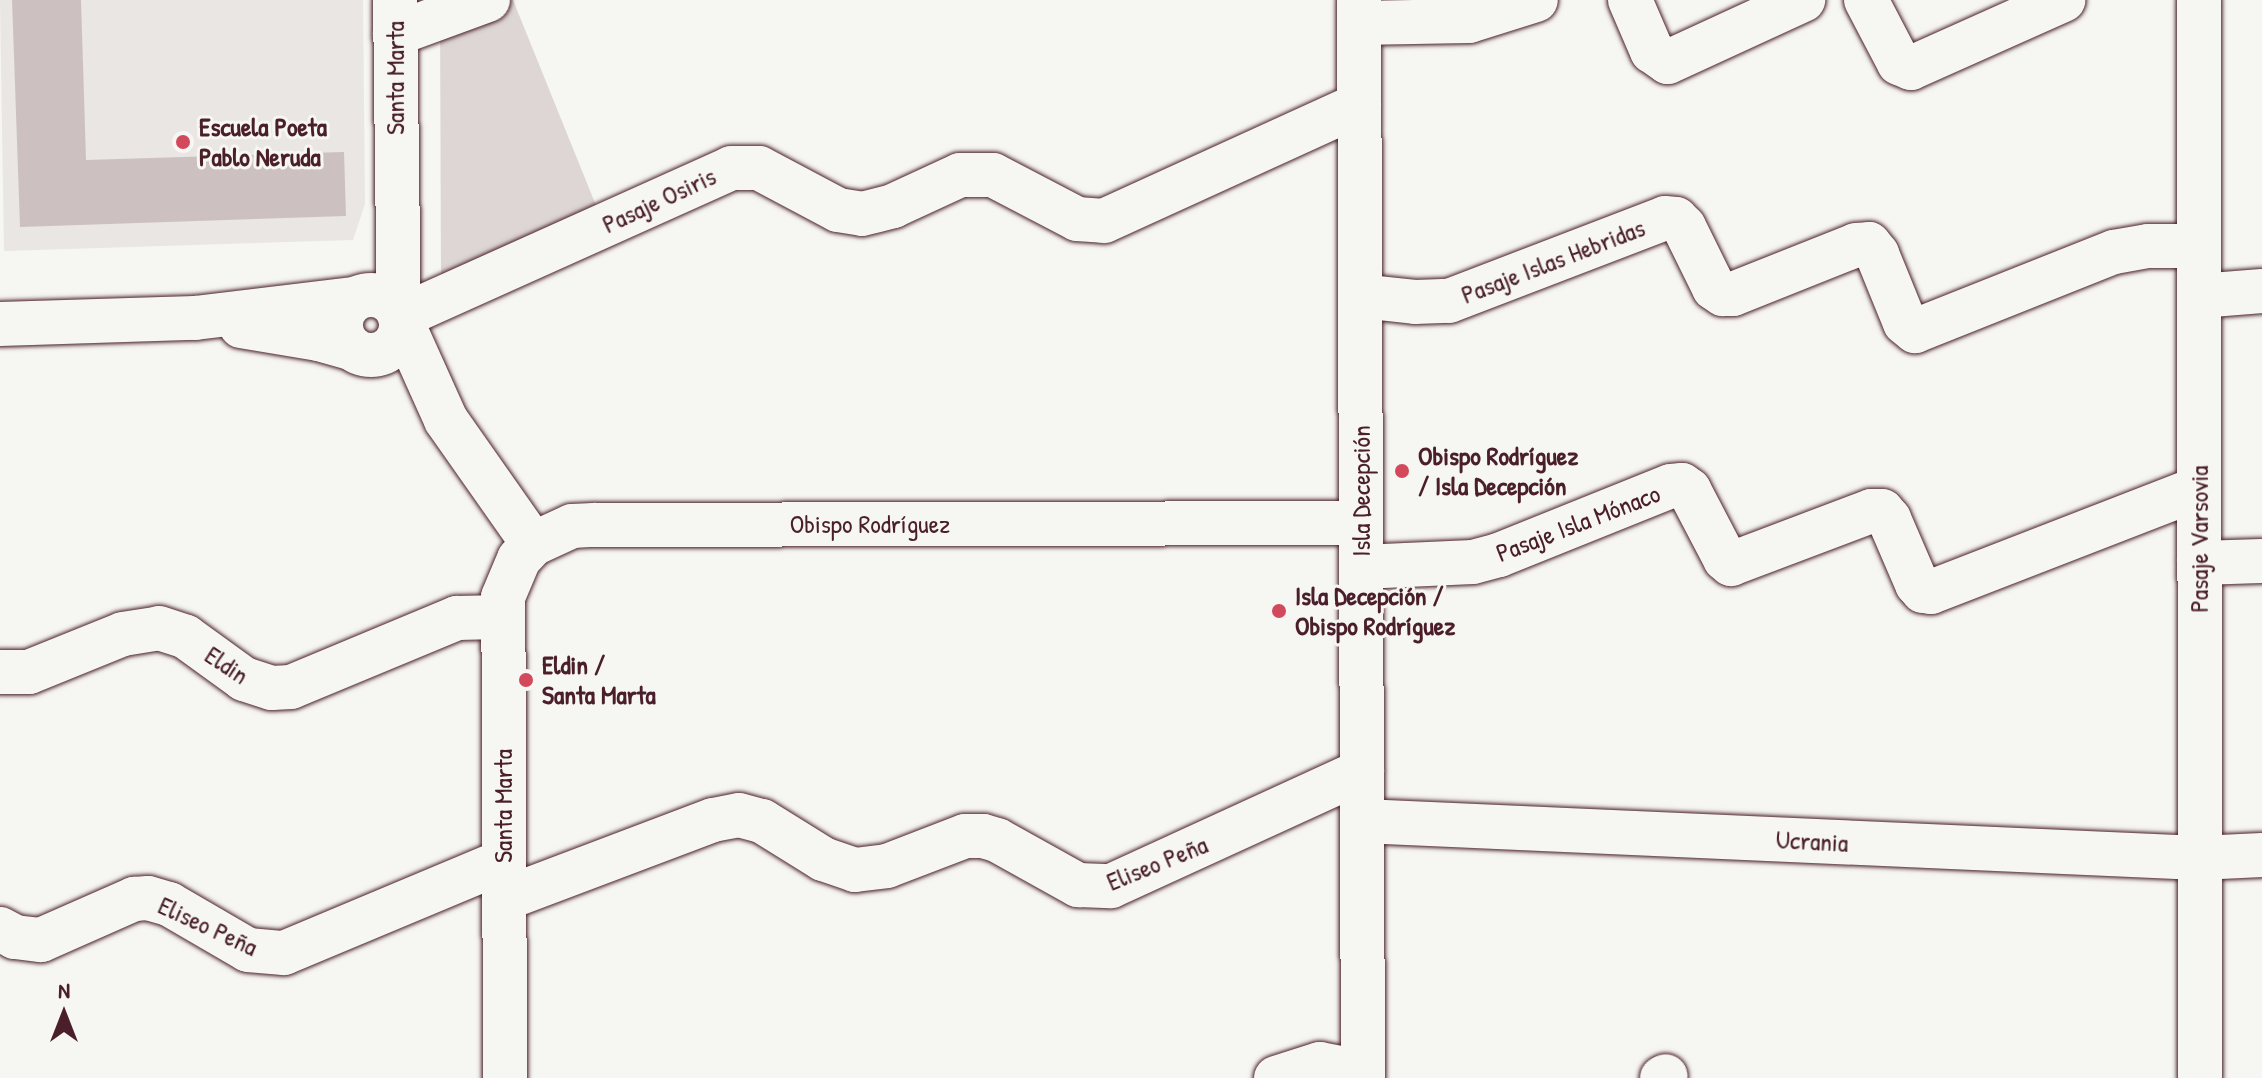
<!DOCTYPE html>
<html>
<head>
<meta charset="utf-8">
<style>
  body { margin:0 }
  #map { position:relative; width:2262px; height:1078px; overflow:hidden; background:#f6f6f2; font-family:"Patrick Hand",sans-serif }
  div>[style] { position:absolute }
  .built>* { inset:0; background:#e9e6e3 }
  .green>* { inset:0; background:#ddd6d5 }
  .building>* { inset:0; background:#ccc1c0 }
  .roads { filter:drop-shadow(0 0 2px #4a1f2b) drop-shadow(0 0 2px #4a1f2b) }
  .minor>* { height:44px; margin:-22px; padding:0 22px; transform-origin:22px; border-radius:22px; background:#f6f6f2 }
  .minor>.ring { margin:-22px; padding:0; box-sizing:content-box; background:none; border:44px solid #f6f6f2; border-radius:50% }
  .dots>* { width:22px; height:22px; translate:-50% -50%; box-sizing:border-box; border:4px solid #f6f6f2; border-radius:50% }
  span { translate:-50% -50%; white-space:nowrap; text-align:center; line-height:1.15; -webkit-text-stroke:6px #f6f6f2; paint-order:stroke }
  .street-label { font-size:26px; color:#4a1f2b }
  .poi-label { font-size:26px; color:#4a1f2b; font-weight:700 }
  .left { translate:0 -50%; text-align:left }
  .north { position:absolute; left:24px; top:974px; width:80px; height:80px; -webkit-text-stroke:6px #f6f6f2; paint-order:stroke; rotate:0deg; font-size:22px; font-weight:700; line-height:32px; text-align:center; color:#4a1f2b }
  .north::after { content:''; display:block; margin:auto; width:28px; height:36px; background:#4a1f2b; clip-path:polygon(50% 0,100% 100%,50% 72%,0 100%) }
</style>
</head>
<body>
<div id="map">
  <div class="built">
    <i style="clip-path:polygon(0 0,363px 0,365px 204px,353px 240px,4px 251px)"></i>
  </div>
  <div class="green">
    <i style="clip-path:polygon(440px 0,513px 0,597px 208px,441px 275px)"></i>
  </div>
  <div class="building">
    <i style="clip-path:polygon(12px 0,81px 0,86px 160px,344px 152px,346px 216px,20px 227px)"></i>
  </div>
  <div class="roads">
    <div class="minor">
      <i style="left:395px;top:0;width:312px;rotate:89.3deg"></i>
      <i style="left:1359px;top:0;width:1078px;rotate:89.79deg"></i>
      <i style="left:1630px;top:0;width:56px;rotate:66.7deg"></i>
      <i style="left:1652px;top:51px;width:19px;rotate:35deg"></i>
      <i style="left:1668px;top:62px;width:149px;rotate:-24.7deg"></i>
      <i style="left:1866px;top:0;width:71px;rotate:62.4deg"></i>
      <i style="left:1899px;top:63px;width:13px;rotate:23deg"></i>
      <i style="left:1911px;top:68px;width:167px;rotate:-24.1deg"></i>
      <i style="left:2199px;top:0;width:1078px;rotate:89.95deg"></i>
      <i style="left:1359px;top:23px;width:110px;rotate:-1deg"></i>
      <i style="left:1469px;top:21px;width:70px;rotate:-17.4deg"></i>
      <i style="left:395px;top:34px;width:99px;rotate:-20.1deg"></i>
      <i class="ring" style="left:341px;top:295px;width:16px;height:16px"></i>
      <i style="left:1360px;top:296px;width:55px;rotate:6.2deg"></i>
      <i style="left:1415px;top:302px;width:34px;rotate:-2deg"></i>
      <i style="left:1449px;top:301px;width:231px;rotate:-21deg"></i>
      <i style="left:1665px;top:218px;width:11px;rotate:5deg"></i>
      <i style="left:1676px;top:219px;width:11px;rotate:45deg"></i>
      <i style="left:1684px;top:227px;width:68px;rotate:63.8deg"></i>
      <i style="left:1714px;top:288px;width:11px;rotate:34deg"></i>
      <i style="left:1723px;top:294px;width:10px"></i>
      <i style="left:1733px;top:294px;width:132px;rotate:-21.7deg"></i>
      <i style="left:1856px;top:245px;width:13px;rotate:-4deg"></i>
      <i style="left:1869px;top:244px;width:13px;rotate:51deg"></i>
      <i style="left:1877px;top:254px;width:74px;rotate:67.9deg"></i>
      <i style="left:1905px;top:323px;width:13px;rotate:39deg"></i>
      <i style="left:1915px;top:331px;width:214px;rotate:-21.7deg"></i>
      <i style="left:2114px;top:252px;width:35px;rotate:-10deg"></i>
      <i style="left:2148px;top:246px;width:51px"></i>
      <i style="left:2199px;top:296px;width:63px;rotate:-4.5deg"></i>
      <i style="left:400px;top:317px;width:363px;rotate:-24.2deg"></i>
      <i style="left:731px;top:168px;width:28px"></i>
      <i style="left:759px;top:168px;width:89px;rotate:28deg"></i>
      <i style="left:838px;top:210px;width:24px;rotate:9deg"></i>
      <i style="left:862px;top:214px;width:32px;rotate:-14deg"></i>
      <i style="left:893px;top:206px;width:74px;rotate:-24.8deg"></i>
      <i style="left:960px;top:175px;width:33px"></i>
      <i style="left:993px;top:175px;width:95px;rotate:27.6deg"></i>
      <i style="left:1077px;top:219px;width:27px;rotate:4deg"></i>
      <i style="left:1104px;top:221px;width:280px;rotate:-24.5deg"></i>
      <i style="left:402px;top:322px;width:107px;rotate:65.8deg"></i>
      <i style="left:446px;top:420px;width:151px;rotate:54.9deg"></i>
      <i style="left:0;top:324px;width:195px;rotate:-1.8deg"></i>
      <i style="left:195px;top:318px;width:161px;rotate:-6.8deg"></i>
      <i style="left:241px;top:326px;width:79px;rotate:9.5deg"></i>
      <i style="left:319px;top:339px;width:35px;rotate:16deg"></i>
      <i style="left:2199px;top:563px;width:63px;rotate:-1.8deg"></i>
      <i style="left:1361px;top:567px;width:112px;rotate:-2.6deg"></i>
      <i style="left:1473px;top:562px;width:27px;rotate:-15deg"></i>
      <i style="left:1499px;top:555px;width:185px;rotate:-21.9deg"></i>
      <i style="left:1671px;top:486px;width:11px;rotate:-5deg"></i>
      <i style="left:1682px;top:485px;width:9px;rotate:36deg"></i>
      <i style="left:1689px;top:490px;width:78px;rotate:62.4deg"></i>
      <i style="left:1725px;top:559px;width:8px;rotate:40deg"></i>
      <i style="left:1731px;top:564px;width:150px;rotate:-20.7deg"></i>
      <i style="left:1871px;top:511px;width:11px"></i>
      <i style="left:1882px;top:511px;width:11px;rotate:49deg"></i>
      <i style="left:1889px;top:519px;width:71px;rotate:66.7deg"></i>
      <i style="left:1917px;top:584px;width:9px;rotate:49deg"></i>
      <i style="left:1923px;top:591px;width:8px;rotate:7deg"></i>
      <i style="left:1931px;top:592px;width:287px;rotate:-21.2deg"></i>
      <i style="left:0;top:672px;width:29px"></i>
      <i style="left:29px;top:672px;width:101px;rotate:-22deg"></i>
      <i style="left:123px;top:634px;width:36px;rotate:-9deg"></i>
      <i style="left:159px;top:628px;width:28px;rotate:18deg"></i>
      <i style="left:186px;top:637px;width:72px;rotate:35.9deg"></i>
      <i style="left:244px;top:679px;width:29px;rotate:18deg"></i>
      <i style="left:272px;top:688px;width:19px;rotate:-3deg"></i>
      <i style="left:291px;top:687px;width:180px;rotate:-22.6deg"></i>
      <i style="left:457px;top:618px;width:45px;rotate:-1.3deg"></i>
      <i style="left:1362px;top:821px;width:838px;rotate:2.53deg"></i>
      <i style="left:2199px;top:858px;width:63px;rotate:-2.7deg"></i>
      <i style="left:504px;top:899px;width:223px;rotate:-20.7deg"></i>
      <i style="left:713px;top:820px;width:26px;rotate:-11deg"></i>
      <i style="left:739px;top:815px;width:24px;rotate:15deg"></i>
      <i style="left:762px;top:821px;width:72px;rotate:31.9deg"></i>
      <i style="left:823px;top:859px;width:34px;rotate:19deg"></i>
      <i style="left:855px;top:870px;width:32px;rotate:-7deg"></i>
      <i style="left:887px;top:866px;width:84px;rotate:-21deg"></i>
      <i style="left:965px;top:836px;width:18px"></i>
      <i style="left:983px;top:836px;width:15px;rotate:16deg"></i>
      <i style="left:997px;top:840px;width:93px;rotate:29.1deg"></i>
      <i style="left:1078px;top:885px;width:33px;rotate:2deg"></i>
      <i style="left:1111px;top:886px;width:276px;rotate:-24.6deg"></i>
      <i style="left:0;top:929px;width:17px;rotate:28deg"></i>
      <i style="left:15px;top:937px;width:26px;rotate:7deg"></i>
      <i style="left:41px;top:940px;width:102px;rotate:-23.8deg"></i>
      <i style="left:134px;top:899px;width:14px;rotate:-4deg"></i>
      <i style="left:148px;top:898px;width:22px;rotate:16deg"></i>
      <i style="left:169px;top:904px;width:91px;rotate:30.2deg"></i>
      <i style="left:248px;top:950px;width:36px;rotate:5deg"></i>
      <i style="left:284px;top:953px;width:238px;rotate:-22.7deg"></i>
      <i style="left:505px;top:1078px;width:481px;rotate:-90.2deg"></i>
      <i style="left:503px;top:597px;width:41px;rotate:-67.2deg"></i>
      <i style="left:519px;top:559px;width:21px;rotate:-47deg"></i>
      <i style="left:533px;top:544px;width:43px;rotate:-24.8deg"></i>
      <i style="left:572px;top:526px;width:22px;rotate:-3deg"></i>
      <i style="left:594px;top:525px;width:767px;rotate:-0.15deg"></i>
      <i style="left:1276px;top:1078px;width:46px;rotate:-17.7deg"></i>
      <i style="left:1320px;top:1064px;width:32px;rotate:11deg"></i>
      <i style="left:1351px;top:1070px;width:14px;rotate:34deg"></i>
      <i style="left:1662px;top:1078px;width:4px;rotate:-27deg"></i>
    </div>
  </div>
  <div class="dots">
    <i style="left:183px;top:142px;background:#d1495b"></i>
    <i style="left:1402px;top:471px;background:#d1495b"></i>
    <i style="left:1279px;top:611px;background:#d1495b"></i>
    <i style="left:526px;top:680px;background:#d1495b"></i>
  </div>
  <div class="street-label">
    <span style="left:395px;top:78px;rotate:-90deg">Santa Marta</span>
    <span style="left:659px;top:200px;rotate:-25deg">Pasaje Osiris</span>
    <span style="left:1553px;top:261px;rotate:-21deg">Pasaje Islas Hebridas</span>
    <span style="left:1361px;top:491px;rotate:-90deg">Isla Decepción</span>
    <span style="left:1578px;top:523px;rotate:-21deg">Pasaje Isla Mónaco</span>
    <span style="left:870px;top:524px">Obispo Rodríguez</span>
    <span style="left:2199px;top:539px;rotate:-90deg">Pasaje Varsovia</span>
    <span style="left:227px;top:665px;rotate:34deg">Eldin</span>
    <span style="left:503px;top:806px;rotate:-90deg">Santa Marta</span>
    <span style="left:1812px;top:841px;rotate:3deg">Ucrania</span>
    <span style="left:1157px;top:863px;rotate:-22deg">Eliseo Peña</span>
    <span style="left:208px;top:926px;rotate:25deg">Eliseo Peña</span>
  </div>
  <div class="poi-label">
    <span class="left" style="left:199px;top:142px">Escuela Poeta<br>Pablo Neruda</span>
    <span class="left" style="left:1418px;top:471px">Obispo Rodríguez<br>/ Isla Decepción</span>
    <span class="left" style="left:1295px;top:611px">Isla Decepción /<br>Obispo Rodríguez</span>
    <span class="left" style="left:542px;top:680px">Eldin /<br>Santa Marta</span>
  </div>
  <div class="north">N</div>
</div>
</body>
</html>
